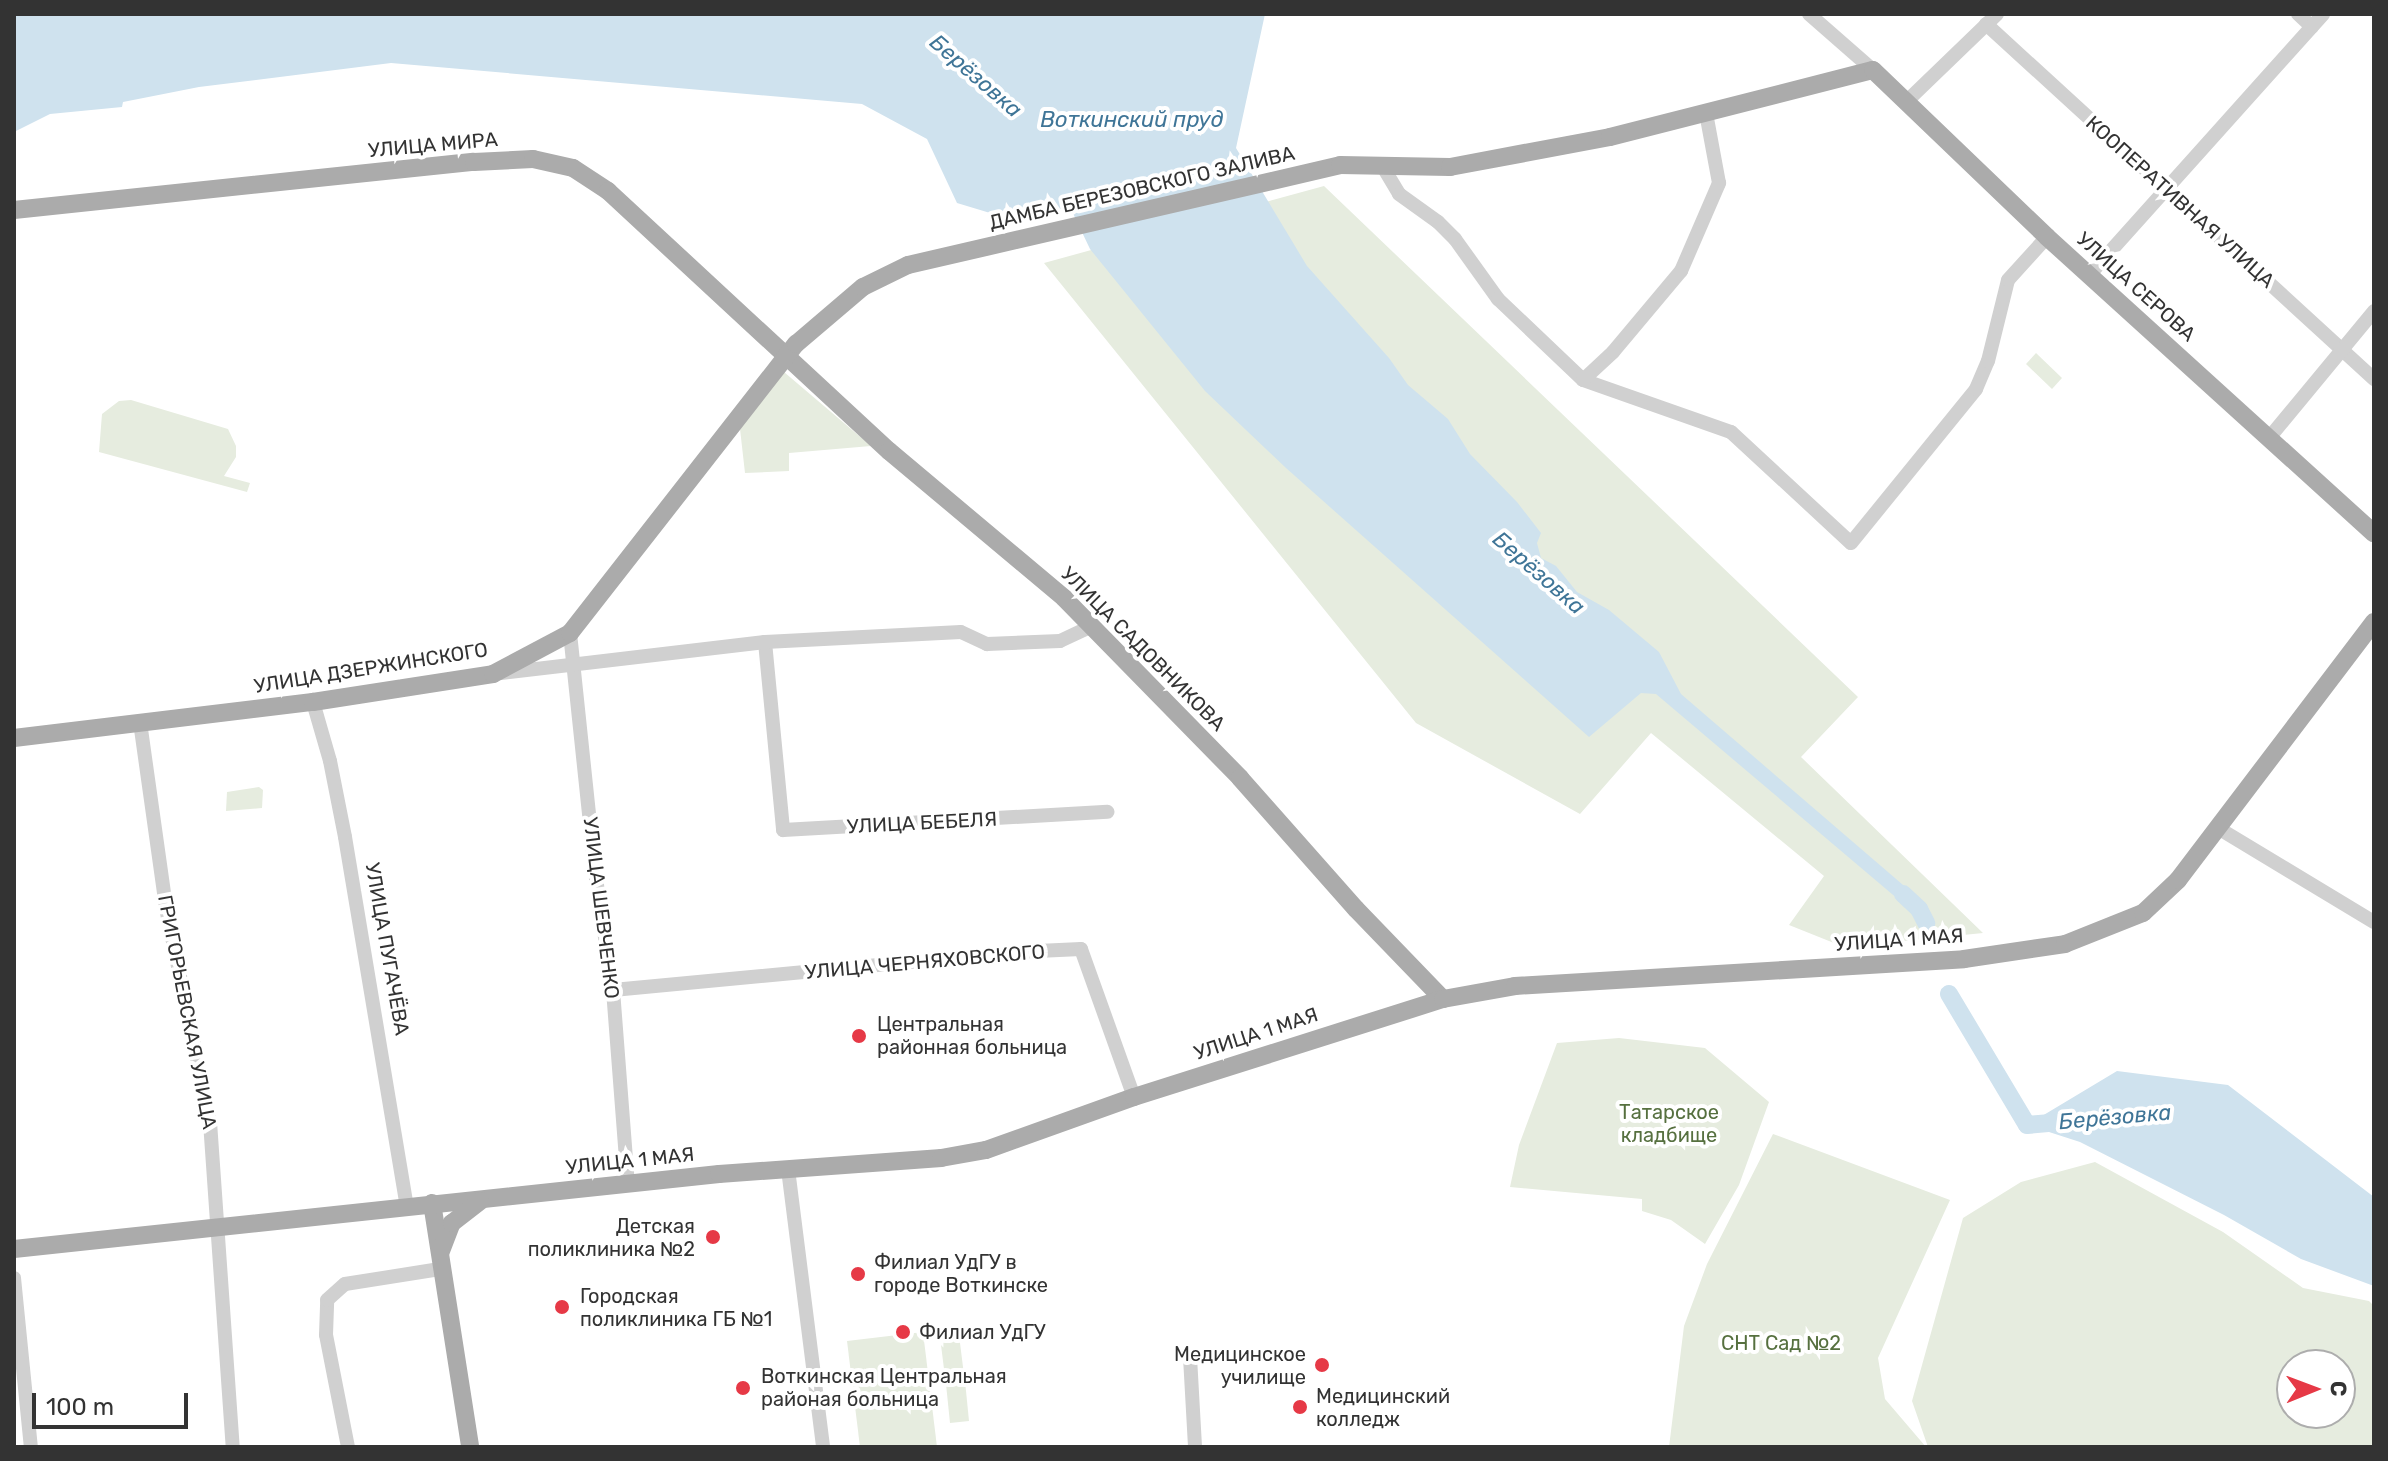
<!DOCTYPE html>
<html>
<head>
<meta charset="utf-8">
<style>
  body { margin:0 }
  #map { position:relative; width:2388px; height:1461px; overflow:hidden; background:#fff; font-family:Rubik,sans-serif }
  div>[style] { position:absolute }
  .green>* { inset:0; background:#e6ecdf }
  .water>* { inset:0; background:#cfe2ee }
  .river>* { height:18px; margin:-9px; padding:0 9px; transform-origin:9px; border-radius:9px; background:#cfe2ee }
  .minor>* { height:14px; margin:-7px; padding:0 7px; transform-origin:7px; border-radius:7px; background:#d0d0d0 }
  .major>* { height:18px; margin:-9px; padding:0 9px; transform-origin:9px; border-radius:9px; background:#ababab }
  .dots>* { width:22px; height:22px; translate:-50% -50%; box-sizing:border-box; border:4px solid #fff; border-radius:50% }
  span { translate:-50% -50%; white-space:nowrap; text-align:center; line-height:1.15; -webkit-text-stroke:8px #fff; paint-order:stroke }
  .street-label { font-size:20px; color:#333 }
  .poi-label { font-size:20px; color:#333 }
  .left { translate:0 -50%; text-align:left }
  .right { translate:-100% -50%; text-align:right }
  .park-label { font-size:20px; color:#56703f }
  .water-label { font-size:22px; color:#3f7597; font-style:italic }
  .frame { position:absolute; inset:0; border:16px solid #333; pointer-events:none }
  .north { position:absolute; left:2276px; top:1349px; width:80px; height:80px; box-sizing:border-box; background:#fff; border:2px solid #adadad; border-radius:50%; rotate:89deg; font-size:22px; font-weight:700; line-height:32px; text-align:center; color:#333 }
  .north::after { content:''; display:block; margin:auto; width:28px; height:36px; background:#e63946; clip-path:polygon(50% 0,100% 100%,50% 72%,0 100%) }
  .scale { position:absolute; left:32px; top:1393px; width:156px; height:36px; box-sizing:border-box; border:4px solid #333; border-top:0; padding-left:10px; font-size:24px; line-height:28px; white-space:nowrap; color:#333; -webkit-text-stroke:6px #fff; paint-order:stroke }
</style>
</head>
<body>
<div id="map">
  <div class="green">
    <i style="clip-path:polygon(1324px 186px,1858px 697px,1801px 757px,1983px 933px,1844px 947px,1789px 925px,1824px 876px,1651px 733px,1580px 814px,1416px 723px,1044px 263px)"></i>
    <i style="clip-path:polygon(2036px 353px,2062px 378px,2052px 389px,2026px 364px)"></i>
    <i style="clip-path:polygon(784px 372px,871px 446px,789px 453px,789px 471px,745px 473px,740px 429px)"></i>
    <i style="clip-path:polygon(131px 400px,228px 429px,236px 446px,236px 457px,224px 476px,250px 483px,247px 492px,99px 452px,102px 414px,119px 401px)"></i>
    <i style="clip-path:polygon(259px 787px,263px 790px,262px 808px,226px 811px,227px 792px)"></i>
    <i style="clip-path:polygon(1619px 1038px,1705px 1048px,1769px 1102px,1739px 1185px,1705px 1244px,1671px 1220px,1642px 1211px,1642px 1199px,1510px 1187px,1519px 1145px,1557px 1043px)"></i>
    <i style="clip-path:polygon(1773px 1134px,1950px 1200px,1878px 1358px,1885px 1399px,1926px 1447px,1669px 1447px,1684px 1326px,1707px 1264px)"></i>
    <i style="clip-path:polygon(evenodd,2095px 1162px,2223px 1232px,2303px 1288px,2369px 1301px,2374px 1306px,2374px 1447px,1928px 1447px,1912px 1401px,1963px 1218px,2021px 1182px,2095px 1162px,2292px 1365px,2340px 1365px,2340px 1413px,2292px 1413px,2292px 1365px)"></i>
    <i style="clip-path:polygon(923px 1332px,937px 1447px,860px 1447px,847px 1341px)"></i>
    <i style="clip-path:polygon(959px 1335px,964px 1375px,945px 1377px,940px 1337px)"></i>
    <i style="clip-path:polygon(965px 1381px,969px 1421px,950px 1423px,946px 1384px)"></i>
  </div>
  <div class="water">
    <i style="clip-path:polygon(14px 14px,1265px 14px,1236px 148px,1307px 266px,1389px 358px,1408px 385px,1448px 419px,1470px 454px,1517px 502px,1541px 533px,1537px 543px,1541px 558px,1556px 566px,1577px 592px,1609px 610px,1659px 652px,1681px 694px,1924px 903px,1912px 911px,1656px 694px,1641px 693px,1589px 737px,1286px 468px,1205px 391px,1090px 249px,1070px 207px,1010px 219px,957px 203px,927px 139px,862px 104px,391px 63px,199px 87px,123px 102px,122px 107px,50px 114px,14px 132px)"></i>
    <i style="clip-path:polygon(2117px 1071px,2228px 1085px,2374px 1197px,2374px 1286px,2301px 1259px,2224px 1215px,2080px 1142px,2027px 1125px)"></i>
  </div>
  <div class="river">
    <i style="left:1903px;top:894px;width:22px;rotate:43deg"></i>
    <i style="left:1919px;top:909px;width:16px;rotate:63deg"></i>
    <i style="left:1949px;top:994px;width:152px;rotate:59.2deg"></i>
    <i style="left:2027px;top:1125px;width:24px;rotate:-5deg"></i>
  </div>
  <div class="minor">
    <i style="left:1809px;top:14px;width:85px;rotate:41.2deg"></i>
    <i style="left:2298px;top:14px;width:19px;rotate:43deg"></i>
    <i style="left:1986px;top:24px;width:526px;rotate:42.46deg"></i>
    <i style="left:1907px;top:101px;width:125px;rotate:-44deg"></i>
    <i style="left:1383px;top:167px;width:31px;rotate:59deg"></i>
    <i style="left:1399px;top:194px;width:48px;rotate:35.7deg"></i>
    <i style="left:1438px;top:222px;width:24px;rotate:45deg"></i>
    <i style="left:1455px;top:239px;width:74px;rotate:54.4deg"></i>
    <i style="left:1498px;top:299px;width:117px;rotate:43.6deg"></i>
    <i style="left:1583px;top:380px;width:157px;rotate:19.4deg"></i>
    <i style="left:1731px;top:432px;width:163px;rotate:42.8deg"></i>
    <i style="left:1851px;top:543px;width:198px;rotate:-50.9deg"></i>
    <i style="left:1976px;top:389px;width:30px;rotate:-67deg"></i>
    <i style="left:1988px;top:361px;width:83px;rotate:-76.1deg"></i>
    <i style="left:2008px;top:280px;width:58px;rotate:-47.8deg"></i>
    <i style="left:2090px;top:274px;width:349px;rotate:-48.1deg"></i>
    <i style="left:1583px;top:380px;width:41px;rotate:-43deg"></i>
    <i style="left:1613px;top:352px;width:106px;rotate:-50deg"></i>
    <i style="left:1681px;top:271px;width:96px;rotate:-66.6deg"></i>
    <i style="left:1719px;top:183px;width:71px;rotate:-100.5deg"></i>
    <i style="left:2269px;top:438px;width:165px;rotate:-50.4deg"></i>
    <i style="left:570px;top:633px;width:240px;rotate:84deg"></i>
    <i style="left:595px;top:872px;width:119px;rotate:81.3deg"></i>
    <i style="left:613px;top:990px;width:194px;rotate:85.6deg"></i>
    <i style="left:765px;top:642px;width:189px;rotate:84.5deg"></i>
    <i style="left:783px;top:830px;width:325px;rotate:-3.2deg"></i>
    <i style="left:501px;top:673px;width:266px;rotate:-6.7deg"></i>
    <i style="left:765px;top:642px;width:196px;rotate:-2.9deg"></i>
    <i style="left:961px;top:632px;width:29px;rotate:25deg"></i>
    <i style="left:987px;top:644px;width:73px;rotate:-2.4deg"></i>
    <i style="left:1060px;top:641px;width:35px;rotate:-25deg"></i>
    <i style="left:313px;top:702px;width:61px;rotate:73.9deg"></i>
    <i style="left:330px;top:761px;width:77px;rotate:78.8deg"></i>
    <i style="left:345px;top:837px;width:374px;rotate:80.5deg"></i>
    <i style="left:140px;top:722px;width:188px;rotate:82deg"></i>
    <i style="left:166px;top:908px;width:218px;rotate:78.4deg"></i>
    <i style="left:210px;top:1122px;width:326px;rotate:86deg"></i>
    <i style="left:2218px;top:828px;width:182px;rotate:31.1deg"></i>
    <i style="left:613px;top:990px;width:404px;rotate:-5.4deg"></i>
    <i style="left:1015px;top:952px;width:66px;rotate:-2.6deg"></i>
    <i style="left:1081px;top:949px;width:157px;rotate:70.3deg"></i>
    <i style="left:788px;top:1169px;width:280px;rotate:82.8deg"></i>
    <i style="left:14px;top:1278px;width:170px;rotate:84.3deg"></i>
    <i style="left:1190px;top:1357px;width:90px;rotate:86.8deg"></i>
    <i style="left:348px;top:1447px;width:114px;rotate:-101.1deg"></i>
    <i style="left:326px;top:1335px;width:35px;rotate:-88deg"></i>
    <i style="left:327px;top:1300px;width:24px;rotate:-42deg"></i>
    <i style="left:345px;top:1284px;width:96px;rotate:-9deg"></i>
  </div>
  <div class="major">
    <i style="left:14px;top:210px;width:462px;rotate:-6deg"></i>
    <i style="left:474px;top:162px;width:59px;rotate:-2.9deg"></i>
    <i style="left:533px;top:159px;width:41px;rotate:12.7deg"></i>
    <i style="left:573px;top:168px;width:42px;rotate:33.3deg"></i>
    <i style="left:608px;top:191px;width:383px;rotate:42.8deg"></i>
    <i style="left:889px;top:451px;width:229px;rotate:40deg"></i>
    <i style="left:1064px;top:598px;width:252px;rotate:45.6deg"></i>
    <i style="left:1240px;top:778px;width:175px;rotate:48.5deg"></i>
    <i style="left:1356px;top:909px;width:125px;rotate:46deg"></i>
    <i style="left:14px;top:738px;width:301px;rotate:-6.9deg"></i>
    <i style="left:313px;top:702px;width:182px;rotate:-8.8deg"></i>
    <i style="left:493px;top:674px;width:87px;rotate:-28deg"></i>
    <i style="left:570px;top:633px;width:367px;rotate:-52deg"></i>
    <i style="left:796px;top:344px;width:88px;rotate:-40.4deg"></i>
    <i style="left:863px;top:287px;width:50px;rotate:-26.1deg"></i>
    <i style="left:908px;top:265px;width:443px;rotate:-13deg"></i>
    <i style="left:1340px;top:165px;width:110px;rotate:1deg"></i>
    <i style="left:1450px;top:167px;width:163px;rotate:-10.6deg"></i>
    <i style="left:1610px;top:137px;width:271px;rotate:-14.3deg"></i>
    <i style="left:1873px;top:70px;width:241px;rotate:43.8deg"></i>
    <i style="left:2047px;top:237px;width:441px;rotate:42.2deg"></i>
    <i style="left:432px;top:1203px;width:247px;rotate:81.1deg"></i>
    <i style="left:14px;top:1249px;width:709px;rotate:-6.07deg"></i>
    <i style="left:719px;top:1174px;width:223px;rotate:-4.1deg"></i>
    <i style="left:941px;top:1158px;width:46px;rotate:-10.1deg"></i>
    <i style="left:986px;top:1150px;width:157px;rotate:-19.7deg"></i>
    <i style="left:1134px;top:1097px;width:324px;rotate:-17.6deg"></i>
    <i style="left:1443px;top:999px;width:73px;rotate:-10.2deg"></i>
    <i style="left:1515px;top:986px;width:450px;rotate:-3.4deg"></i>
    <i style="left:1964px;top:959px;width:102px;rotate:-8.4deg"></i>
    <i style="left:2065px;top:944px;width:84px;rotate:-21.7deg"></i>
    <i style="left:2143px;top:913px;width:48px;rotate:-43.3deg"></i>
    <i style="left:2178px;top:880px;width:324px;rotate:-52.8deg"></i>
    <i style="left:441px;top:1251px;width:30px;rotate:-69deg"></i>
    <i style="left:452px;top:1223px;width:36px;rotate:-38deg"></i>
  </div>
  <div class="dots">
    <i style="left:859px;top:1036px;background:#e63946"></i>
    <i style="left:713px;top:1237px;background:#e63946"></i>
    <i style="left:858px;top:1274px;background:#e63946"></i>
    <i style="left:562px;top:1307px;background:#e63946"></i>
    <i style="left:903px;top:1332px;background:#e63946"></i>
    <i style="left:1322px;top:1365px;background:#e63946"></i>
    <i style="left:743px;top:1388px;background:#e63946"></i>
    <i style="left:1300px;top:1407px;background:#e63946"></i>
  </div>
  <div class="street-label">
    <span style="left:433px;top:145px;rotate:-5deg">УЛИЦА МИРА</span>
    <span style="left:1142px;top:188px;rotate:-13deg">ДАМБА БЕРЕЗОВСКОГО ЗАЛИВА</span>
    <span style="left:2180px;top:202px;rotate:42deg">КООПЕРАТИВНАЯ УЛИЦА</span>
    <span style="left:2136px;top:287px;rotate:42deg">УЛИЦА СЕРОВА</span>
    <span style="left:1143px;top:649px;rotate:45deg">УЛИЦА САДОВНИКОВА</span>
    <span style="left:371px;top:668px;rotate:-9deg">УЛИЦА ДЗЕРЖИНСКОГО</span>
    <span style="left:922px;top:823px;rotate:-3deg">УЛИЦА БЕБЕЛЯ</span>
    <span style="left:601px;top:908px;rotate:83deg">УЛИЦА ШЕВЧЕНКО</span>
    <span style="left:1899px;top:940px;rotate:-4deg">УЛИЦА 1 МАЯ</span>
    <span style="left:387px;top:949px;rotate:80deg">УЛИЦА ПУГАЧЁВА</span>
    <span style="left:925px;top:962px;rotate:-5deg">УЛИЦА ЧЕРНЯХОВСКОГО</span>
    <span style="left:187px;top:1012px;rotate:79deg">ГРИГОРЬЕВСКАЯ УЛИЦА</span>
    <span style="left:1256px;top:1034px;rotate:-18deg">УЛИЦА 1 МАЯ</span>
    <span style="left:630px;top:1161px;rotate:-6deg">УЛИЦА 1 МАЯ</span>
  </div>
  <div class="poi-label">
    <span class="left" style="left:877px;top:1036px">Центральная<br>районная больница</span>
    <span class="right" style="left:695px;top:1238px">Детская<br>поликлиника №2</span>
    <span class="left" style="left:874px;top:1274px">Филиал УдГУ в<br>городе Воткинске</span>
    <span class="left" style="left:580px;top:1308px">Городская<br>поликлиника ГБ №1</span>
    <span class="left" style="left:919px;top:1332px">Филиал УдГУ</span>
    <span class="right" style="left:1306px;top:1366px">Медицинское<br>училище</span>
    <span class="left" style="left:761px;top:1388px">Воткинская Центральная<br>районая больница</span>
    <span class="left" style="left:1316px;top:1408px">Медицинский<br>колледж</span>
  </div>
  <div class="park-label">
    <span style="left:1669px;top:1124px">Татарское<br>кладбище</span>
    <span style="left:1781px;top:1343px">СНТ Сад №2</span>
  </div>
  <div class="water-label">
    <span style="left:976px;top:76px;rotate:41deg">Берёзовка</span>
    <span style="left:1132px;top:120px">Воткинский пруд</span>
    <span style="left:1539px;top:573px;rotate:41deg">Берёзовка</span>
    <span style="left:2115px;top:1117px;rotate:-5deg">Берёзовка</span>
  </div>
  <div class="frame"></div>
  <div class="north">С</div>
  <div class="scale">100 m</div>
</div>
</body>
</html>
